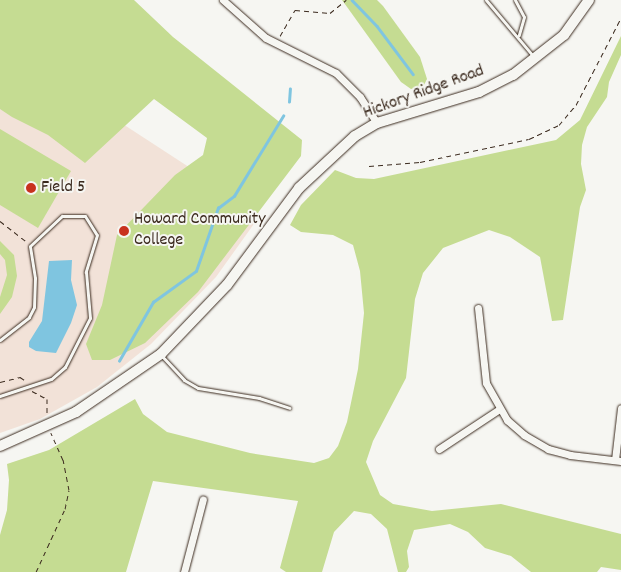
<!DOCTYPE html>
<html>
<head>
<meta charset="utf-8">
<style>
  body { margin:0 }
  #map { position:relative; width:621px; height:572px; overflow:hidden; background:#f6f6f2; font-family:Dekko,sans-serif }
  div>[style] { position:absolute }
  .built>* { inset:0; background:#f2e2d8 }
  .green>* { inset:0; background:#c5dc92 }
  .water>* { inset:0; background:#7fc5e0 }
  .stream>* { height:2.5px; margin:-1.25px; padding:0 1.25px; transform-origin:1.25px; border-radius:1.25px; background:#7fc5e0 }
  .path>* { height:1px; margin-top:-0.5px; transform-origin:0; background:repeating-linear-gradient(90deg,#3b2a1e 0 5px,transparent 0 9px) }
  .roads { filter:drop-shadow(0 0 1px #3b2a1e) drop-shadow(0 0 1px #3b2a1e) }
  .lane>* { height:3px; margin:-1.5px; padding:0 1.5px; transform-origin:1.5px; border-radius:1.5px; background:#f6f6f2 }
  .street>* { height:7px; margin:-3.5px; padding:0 3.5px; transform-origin:3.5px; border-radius:3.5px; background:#f6f6f2 }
  .secondary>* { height:10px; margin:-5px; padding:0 5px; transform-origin:5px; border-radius:5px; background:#f6f6f2 }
  .dots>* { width:14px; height:14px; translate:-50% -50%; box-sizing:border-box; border:2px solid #f6f6f2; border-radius:50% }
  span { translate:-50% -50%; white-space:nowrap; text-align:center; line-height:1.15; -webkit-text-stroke:4px #f6f6f2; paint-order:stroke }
  .street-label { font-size:18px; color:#3b2a1e }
  .poi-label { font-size:18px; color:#3b2a1e }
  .left { translate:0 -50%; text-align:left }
</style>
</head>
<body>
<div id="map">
  <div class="built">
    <i style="clip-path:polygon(0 44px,261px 214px,216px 277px,151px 344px,97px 387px,40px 419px,0 433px)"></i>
  </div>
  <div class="green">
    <i style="clip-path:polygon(0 0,134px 0,173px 37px,302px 140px,301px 156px,198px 292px,145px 343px,110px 360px,92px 360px,86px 344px,102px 305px,117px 235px,175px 175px,203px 155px,207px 138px,154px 99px,85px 163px,48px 135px,12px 117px,0 109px)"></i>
    <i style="clip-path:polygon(342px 0,377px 0,383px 6px,420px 57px,427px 79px,423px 87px,411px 89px,401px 82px)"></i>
    <i style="clip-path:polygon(621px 36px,621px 55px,609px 82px,607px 97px,587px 127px,582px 145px,581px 164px,586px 190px,580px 207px,563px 320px,552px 321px,540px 257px,510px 237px,489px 230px,443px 248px,423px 273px,415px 299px,406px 378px,373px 441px,366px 462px,380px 495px,393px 504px,432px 511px,501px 504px,621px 534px,621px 570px,601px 567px,597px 572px,531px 572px,511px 556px,485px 548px,468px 532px,450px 524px,414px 530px,407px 551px,409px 567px,406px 572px,398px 572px,387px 529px,371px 514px,354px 511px,334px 532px,322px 572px,286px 572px,280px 568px,298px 501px,153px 481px,126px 572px,0 572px,0 535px,7px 510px,9px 480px,7px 464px,49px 450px,135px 399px,143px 414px,167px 432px,250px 453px,314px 463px,329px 458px,338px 446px,347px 422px,358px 369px,364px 313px,360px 271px,353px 245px,333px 235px,301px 232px,290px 225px,301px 205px,335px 170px,356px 178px,374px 179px,556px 140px,580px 120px)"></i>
    <i style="clip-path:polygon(0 129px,71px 171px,38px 228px,0 205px)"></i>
    <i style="clip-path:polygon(0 241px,14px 255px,17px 276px,12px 297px,0 314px,0 297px,7px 275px,5px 260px,0 254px)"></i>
  </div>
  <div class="water">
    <i style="clip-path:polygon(72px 260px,71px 280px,77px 305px,71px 323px,56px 353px,36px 351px,29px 347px,29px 342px,42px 321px,49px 261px)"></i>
  </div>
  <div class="stream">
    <i style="left:352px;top:0;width:36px;rotate:46deg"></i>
    <i style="left:377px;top:26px;width:60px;rotate:53.1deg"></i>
    <i style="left:289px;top:102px;width:13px;rotate:-86deg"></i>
    <i style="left:119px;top:361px;width:68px;rotate:-60deg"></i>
    <i style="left:153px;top:302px;width:53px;rotate:-35.8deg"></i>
    <i style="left:196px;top:271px;width:67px;rotate:-70.8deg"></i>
    <i style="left:218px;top:208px;width:20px;rotate:-37deg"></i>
    <i style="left:234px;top:196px;width:94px;rotate:-58.5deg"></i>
  </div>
  <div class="path">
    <i style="left:280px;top:36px;width:30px;rotate:-60deg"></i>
    <i style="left:295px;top:10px;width:35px;rotate:5deg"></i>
    <i style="left:330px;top:13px;width:21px;rotate:-39deg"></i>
    <i style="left:369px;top:166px;width:51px;rotate:-4.5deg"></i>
    <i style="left:420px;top:162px;width:111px;rotate:-11.9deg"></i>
    <i style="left:529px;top:139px;width:33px;rotate:-25deg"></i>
    <i style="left:559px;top:125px;width:26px;rotate:-50deg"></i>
    <i style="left:576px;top:105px;width:98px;rotate:-62.7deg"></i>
    <i style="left:0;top:221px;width:34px;rotate:38deg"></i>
    <i style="left:0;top:382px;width:21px;rotate:-14deg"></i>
    <i style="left:20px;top:377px;width:7px;rotate:34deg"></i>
    <i style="left:32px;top:391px;width:17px;rotate:28deg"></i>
    <i style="left:47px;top:399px;width:16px;rotate:90deg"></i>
    <i style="left:36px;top:572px;width:69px;rotate:-65.3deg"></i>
    <i style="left:65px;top:509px;width:19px;rotate:-78deg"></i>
    <i style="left:69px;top:490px;width:31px;rotate:-101deg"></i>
    <i style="left:63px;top:460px;width:30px;rotate:-114deg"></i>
  </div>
  <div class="roads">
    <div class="lane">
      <i style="left:486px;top:0;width:75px;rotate:49.9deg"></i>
      <i style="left:515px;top:0;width:19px;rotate:62deg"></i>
      <i style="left:524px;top:17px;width:19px;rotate:106deg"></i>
      <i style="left:0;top:340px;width:37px;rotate:-38deg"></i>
      <i style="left:29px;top:317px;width:11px;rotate:-63deg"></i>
      <i style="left:34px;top:307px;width:29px;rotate:-88deg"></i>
      <i style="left:35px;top:278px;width:32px;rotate:-99deg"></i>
      <i style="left:30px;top:246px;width:44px;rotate:-43.2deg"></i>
      <i style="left:62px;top:216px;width:23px"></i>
      <i style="left:85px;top:216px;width:22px;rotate:58deg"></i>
      <i style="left:97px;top:235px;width:39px;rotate:107deg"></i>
      <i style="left:86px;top:272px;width:46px;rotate:85deg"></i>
      <i style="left:90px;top:318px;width:55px;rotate:117deg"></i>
      <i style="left:65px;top:367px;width:18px;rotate:139deg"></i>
      <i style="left:51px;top:379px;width:54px;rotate:161.6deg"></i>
      <i style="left:161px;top:355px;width:34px;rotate:47deg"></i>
      <i style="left:184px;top:380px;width:16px;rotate:30deg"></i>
      <i style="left:198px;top:388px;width:62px;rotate:9.3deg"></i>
      <i style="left:259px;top:398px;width:32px;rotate:18deg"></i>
    </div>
    <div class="street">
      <i style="left:223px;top:0;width:57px;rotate:41.5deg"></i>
      <i style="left:266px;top:38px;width:78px;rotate:26.6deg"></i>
      <i style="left:336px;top:73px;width:34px;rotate:45deg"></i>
      <i style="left:360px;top:97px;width:31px;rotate:57deg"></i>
      <i style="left:478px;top:308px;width:75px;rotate:83.9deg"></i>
      <i style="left:486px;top:383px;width:43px;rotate:60.4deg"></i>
      <i style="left:507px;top:420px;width:23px;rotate:41deg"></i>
      <i style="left:524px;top:435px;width:28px;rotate:30deg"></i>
      <i style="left:548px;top:449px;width:23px;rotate:15deg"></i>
      <i style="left:570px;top:455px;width:51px;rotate:6.7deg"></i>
      <i style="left:439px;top:449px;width:71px;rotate:-33.5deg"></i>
      <i style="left:615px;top:460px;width:52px;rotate:-83.4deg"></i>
      <i style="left:184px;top:572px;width:75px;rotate:-75.4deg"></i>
    </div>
    <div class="secondary">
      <i style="left:0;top:446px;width:83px;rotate:-24.1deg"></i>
      <i style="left:76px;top:412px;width:103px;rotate:-34.3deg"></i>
      <i style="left:161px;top:354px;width:95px;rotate:-46.3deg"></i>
      <i style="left:227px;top:285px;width:121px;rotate:-53.4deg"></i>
      <i style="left:299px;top:188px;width:76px;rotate:-42.9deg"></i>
      <i style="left:355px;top:136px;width:26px;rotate:-31deg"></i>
      <i style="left:377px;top:123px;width:107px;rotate:-16.9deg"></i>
      <i style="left:479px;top:92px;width:38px;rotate:-27deg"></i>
      <i style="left:513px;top:75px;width:65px;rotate:-38.1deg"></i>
      <i style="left:564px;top:35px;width:43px;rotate:-54.5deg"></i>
    </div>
  </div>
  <div class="dots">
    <i style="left:31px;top:188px;background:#c8321e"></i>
    <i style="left:124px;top:231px;background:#c8321e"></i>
  </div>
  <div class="street-label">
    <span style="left:424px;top:93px;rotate:-20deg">Hickory Ridge Road</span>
  </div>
  <div class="poi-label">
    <span class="left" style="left:41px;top:188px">Field 5</span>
    <span class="left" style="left:134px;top:231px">Howard Community<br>College</span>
  </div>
</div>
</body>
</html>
